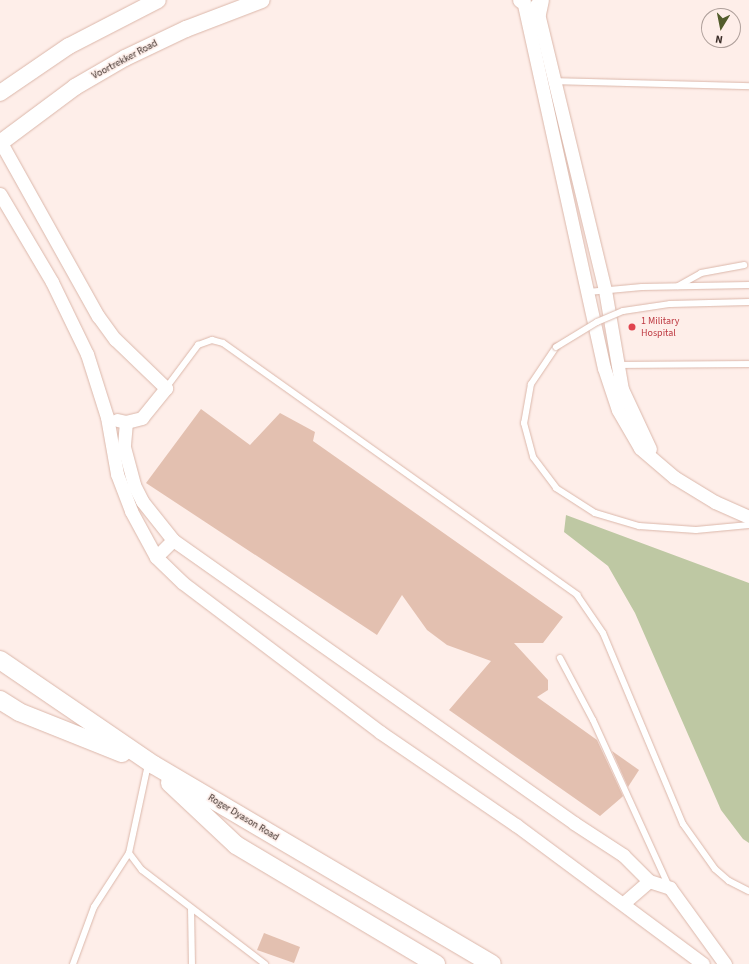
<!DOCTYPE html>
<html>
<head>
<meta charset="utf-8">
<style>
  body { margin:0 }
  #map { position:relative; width:749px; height:964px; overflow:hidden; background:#feeee9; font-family:"Source Sans 3",sans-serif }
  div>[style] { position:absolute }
  .green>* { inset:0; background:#bec8a3 }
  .building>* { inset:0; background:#e3c0b0 }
  .roads { filter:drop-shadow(0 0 1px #dbb7aa) drop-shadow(0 0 1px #dbb7aa) }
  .service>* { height:6px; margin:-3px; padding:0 3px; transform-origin:3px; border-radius:3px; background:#fff }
  .minor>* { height:13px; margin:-6.5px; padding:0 6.5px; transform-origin:6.5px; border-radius:6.5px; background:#fff }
  .tertiary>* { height:16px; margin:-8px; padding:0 8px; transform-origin:8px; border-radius:8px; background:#fff }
  .secondary>* { height:18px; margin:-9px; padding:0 9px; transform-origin:9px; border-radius:9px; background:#fff }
  .bridges { filter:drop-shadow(0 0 1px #dbb7aa) drop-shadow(0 0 1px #dbb7aa) }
  .service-bridge>* { height:6px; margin:-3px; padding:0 3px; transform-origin:3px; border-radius:3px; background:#fff }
  .dots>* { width:11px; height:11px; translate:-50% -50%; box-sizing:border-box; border:2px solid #feeee9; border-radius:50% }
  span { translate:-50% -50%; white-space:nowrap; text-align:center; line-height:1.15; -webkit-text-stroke:3px #feeee9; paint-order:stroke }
  .street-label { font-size:10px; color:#392b26 }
  .health-label { font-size:10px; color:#be3a42 }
  .left { translate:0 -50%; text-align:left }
  .north { position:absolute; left:701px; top:8px; width:40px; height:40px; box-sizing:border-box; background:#feeee9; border:1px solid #afa09b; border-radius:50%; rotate:190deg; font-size:11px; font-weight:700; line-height:16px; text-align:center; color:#392b26 }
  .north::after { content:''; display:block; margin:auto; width:14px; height:18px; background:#535c2b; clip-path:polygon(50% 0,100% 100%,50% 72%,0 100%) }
</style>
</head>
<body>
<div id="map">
  <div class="green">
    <i style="clip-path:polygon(566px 515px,749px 583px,749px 843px,743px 839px,721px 810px,635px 613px,608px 566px,564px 532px)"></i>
  </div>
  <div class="building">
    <i style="clip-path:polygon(201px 409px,250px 445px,280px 413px,315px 432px,313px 441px,563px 617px,543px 643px,514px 643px,548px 680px,548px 690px,537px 697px,597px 740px,623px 796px,621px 798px,600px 816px,449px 710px,491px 661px,447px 645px,427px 630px,402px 595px,377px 635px,146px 483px)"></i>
    <i style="clip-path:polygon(612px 751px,639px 770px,628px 787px)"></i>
    <i style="clip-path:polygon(264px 933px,300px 947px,294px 963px,257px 950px)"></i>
  </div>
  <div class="roads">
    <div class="service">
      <i style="left:553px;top:81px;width:196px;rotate:1.5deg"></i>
      <i style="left:678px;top:286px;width:26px;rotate:-29deg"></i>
      <i style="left:701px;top:273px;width:44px;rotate:-10.5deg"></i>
      <i style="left:588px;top:292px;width:54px;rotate:-5.3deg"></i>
      <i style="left:642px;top:287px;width:107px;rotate:-1.1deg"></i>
      <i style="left:556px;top:347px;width:45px;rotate:124deg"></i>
      <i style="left:531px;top:384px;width:40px;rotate:100deg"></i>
      <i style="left:524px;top:423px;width:35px;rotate:75deg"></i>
      <i style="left:533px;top:457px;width:39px;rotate:53deg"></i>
      <i style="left:556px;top:488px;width:46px;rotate:32.7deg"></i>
      <i style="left:595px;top:513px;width:46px;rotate:16.5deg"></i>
      <i style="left:639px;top:526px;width:57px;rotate:4deg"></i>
      <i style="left:696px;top:530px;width:53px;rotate:-5.4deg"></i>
      <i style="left:618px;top:365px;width:131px;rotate:-0.4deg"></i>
      <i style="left:166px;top:388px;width:54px;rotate:-53.3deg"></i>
      <i style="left:198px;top:345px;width:15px;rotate:-20deg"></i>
      <i style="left:212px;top:340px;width:11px;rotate:15deg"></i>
      <i style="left:223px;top:343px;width:435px;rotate:35.4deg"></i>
      <i style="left:577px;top:595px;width:46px;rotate:55.6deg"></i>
      <i style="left:603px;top:633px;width:207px;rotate:67.3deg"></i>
      <i style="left:683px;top:824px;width:55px;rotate:54.6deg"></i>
      <i style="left:715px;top:869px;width:18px;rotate:41deg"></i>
      <i style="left:729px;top:881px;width:22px;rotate:27deg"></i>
      <i style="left:560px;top:658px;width:70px;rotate:62deg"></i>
      <i style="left:593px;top:720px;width:183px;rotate:65.5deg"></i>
      <i style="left:129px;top:853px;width:21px;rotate:53deg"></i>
      <i style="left:142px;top:870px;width:155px;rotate:37.4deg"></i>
      <i style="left:191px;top:908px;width:56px;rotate:89deg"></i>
      <i style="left:73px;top:964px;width:61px;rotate:-69.8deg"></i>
      <i style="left:94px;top:907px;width:64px;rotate:-57.1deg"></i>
      <i style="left:129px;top:853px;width:91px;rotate:-77.9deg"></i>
    </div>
    <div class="minor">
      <i style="left:523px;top:0;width:377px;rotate:77.6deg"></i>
      <i style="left:604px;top:368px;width:44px;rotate:71.6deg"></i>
      <i style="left:618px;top:410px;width:44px;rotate:59.9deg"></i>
      <i style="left:640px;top:448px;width:45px;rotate:40.5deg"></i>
      <i style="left:674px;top:477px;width:48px;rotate:31.4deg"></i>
      <i style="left:715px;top:502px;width:37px;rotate:24deg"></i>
      <i style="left:536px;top:5px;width:293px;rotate:76.4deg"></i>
      <i style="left:605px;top:290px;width:100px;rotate:80.3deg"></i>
      <i style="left:622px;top:389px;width:66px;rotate:65deg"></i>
      <i style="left:0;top:141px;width:201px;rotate:60.8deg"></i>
      <i style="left:98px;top:316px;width:29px;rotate:54deg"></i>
      <i style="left:115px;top:339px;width:71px;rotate:43.9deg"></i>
      <i style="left:166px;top:388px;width:38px;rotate:129deg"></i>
      <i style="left:142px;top:418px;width:16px;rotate:166deg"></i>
      <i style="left:126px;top:422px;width:9px;rotate:-167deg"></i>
      <i style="left:0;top:194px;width:102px;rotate:59.4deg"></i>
      <i style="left:52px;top:282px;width:80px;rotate:64.1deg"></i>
      <i style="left:87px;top:354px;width:66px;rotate:72.4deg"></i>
      <i style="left:107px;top:417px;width:58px;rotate:80deg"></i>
      <i style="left:117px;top:474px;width:40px;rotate:69deg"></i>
      <i style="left:131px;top:511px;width:52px;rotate:61.5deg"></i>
      <i style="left:156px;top:557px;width:37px;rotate:44deg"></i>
      <i style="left:183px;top:583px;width:247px;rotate:37.1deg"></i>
      <i style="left:380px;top:732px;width:165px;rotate:34.4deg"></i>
      <i style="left:516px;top:825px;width:233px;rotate:36.6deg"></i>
      <i style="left:126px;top:422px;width:25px;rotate:95deg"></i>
      <i style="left:124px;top:447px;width:39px;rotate:75deg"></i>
      <i style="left:134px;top:485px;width:18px;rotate:63deg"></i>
      <i style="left:142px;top:501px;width:50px;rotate:51.5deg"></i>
      <i style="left:173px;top:540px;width:491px;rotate:35.2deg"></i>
      <i style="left:574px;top:823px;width:59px;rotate:33.1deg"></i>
      <i style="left:623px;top:855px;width:37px;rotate:45deg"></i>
      <i style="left:649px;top:881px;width:33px;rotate:139deg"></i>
      <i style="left:156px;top:557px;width:24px;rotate:-45deg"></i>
      <i style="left:649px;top:881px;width:22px;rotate:18deg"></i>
      <i style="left:670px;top:888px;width:94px;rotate:54.1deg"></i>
    </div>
    <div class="tertiary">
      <i style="left:521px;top:0;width:2px;rotate:27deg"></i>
      <i style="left:538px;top:14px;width:14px;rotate:-78deg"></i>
      <i style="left:0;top:93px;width:83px;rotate:-34.3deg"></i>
      <i style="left:69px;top:46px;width:100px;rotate:-27.3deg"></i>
      <i style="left:0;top:143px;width:94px;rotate:-36.7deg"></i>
      <i style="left:75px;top:87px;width:58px;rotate:-30.1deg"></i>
      <i style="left:125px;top:58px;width:68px;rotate:-25.4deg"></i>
      <i style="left:186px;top:29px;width:81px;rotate:-20.9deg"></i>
    </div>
    <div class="secondary">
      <i style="left:0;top:660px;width:186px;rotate:34.3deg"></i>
      <i style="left:154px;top:765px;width:392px;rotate:30.5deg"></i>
      <i style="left:0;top:700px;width:22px;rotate:32deg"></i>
      <i style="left:19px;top:712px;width:111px;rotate:21.7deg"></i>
      <i style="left:170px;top:783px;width:91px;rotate:43.2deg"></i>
      <i style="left:236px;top:845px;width:233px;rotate:30.8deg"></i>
    </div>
  </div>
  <div class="bridges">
    <div class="service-bridge">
      <i style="left:556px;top:347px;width:48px;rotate:-31.4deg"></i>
      <i style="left:597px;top:322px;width:28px;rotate:-23deg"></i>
      <i style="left:623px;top:311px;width:48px;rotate:-8.5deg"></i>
      <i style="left:670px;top:304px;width:79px;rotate:-1.5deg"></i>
    </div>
  </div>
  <div class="dots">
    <i style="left:632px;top:327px;background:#e0444e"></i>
  </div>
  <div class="street-label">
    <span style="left:125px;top:60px;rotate:-28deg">Voortrekker Road</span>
    <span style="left:243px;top:818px;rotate:31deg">Roger Dyason Road</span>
  </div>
  <div class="health-label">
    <span class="left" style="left:641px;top:327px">1 Military<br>Hospital</span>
  </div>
  <div class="north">N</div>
</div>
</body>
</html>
